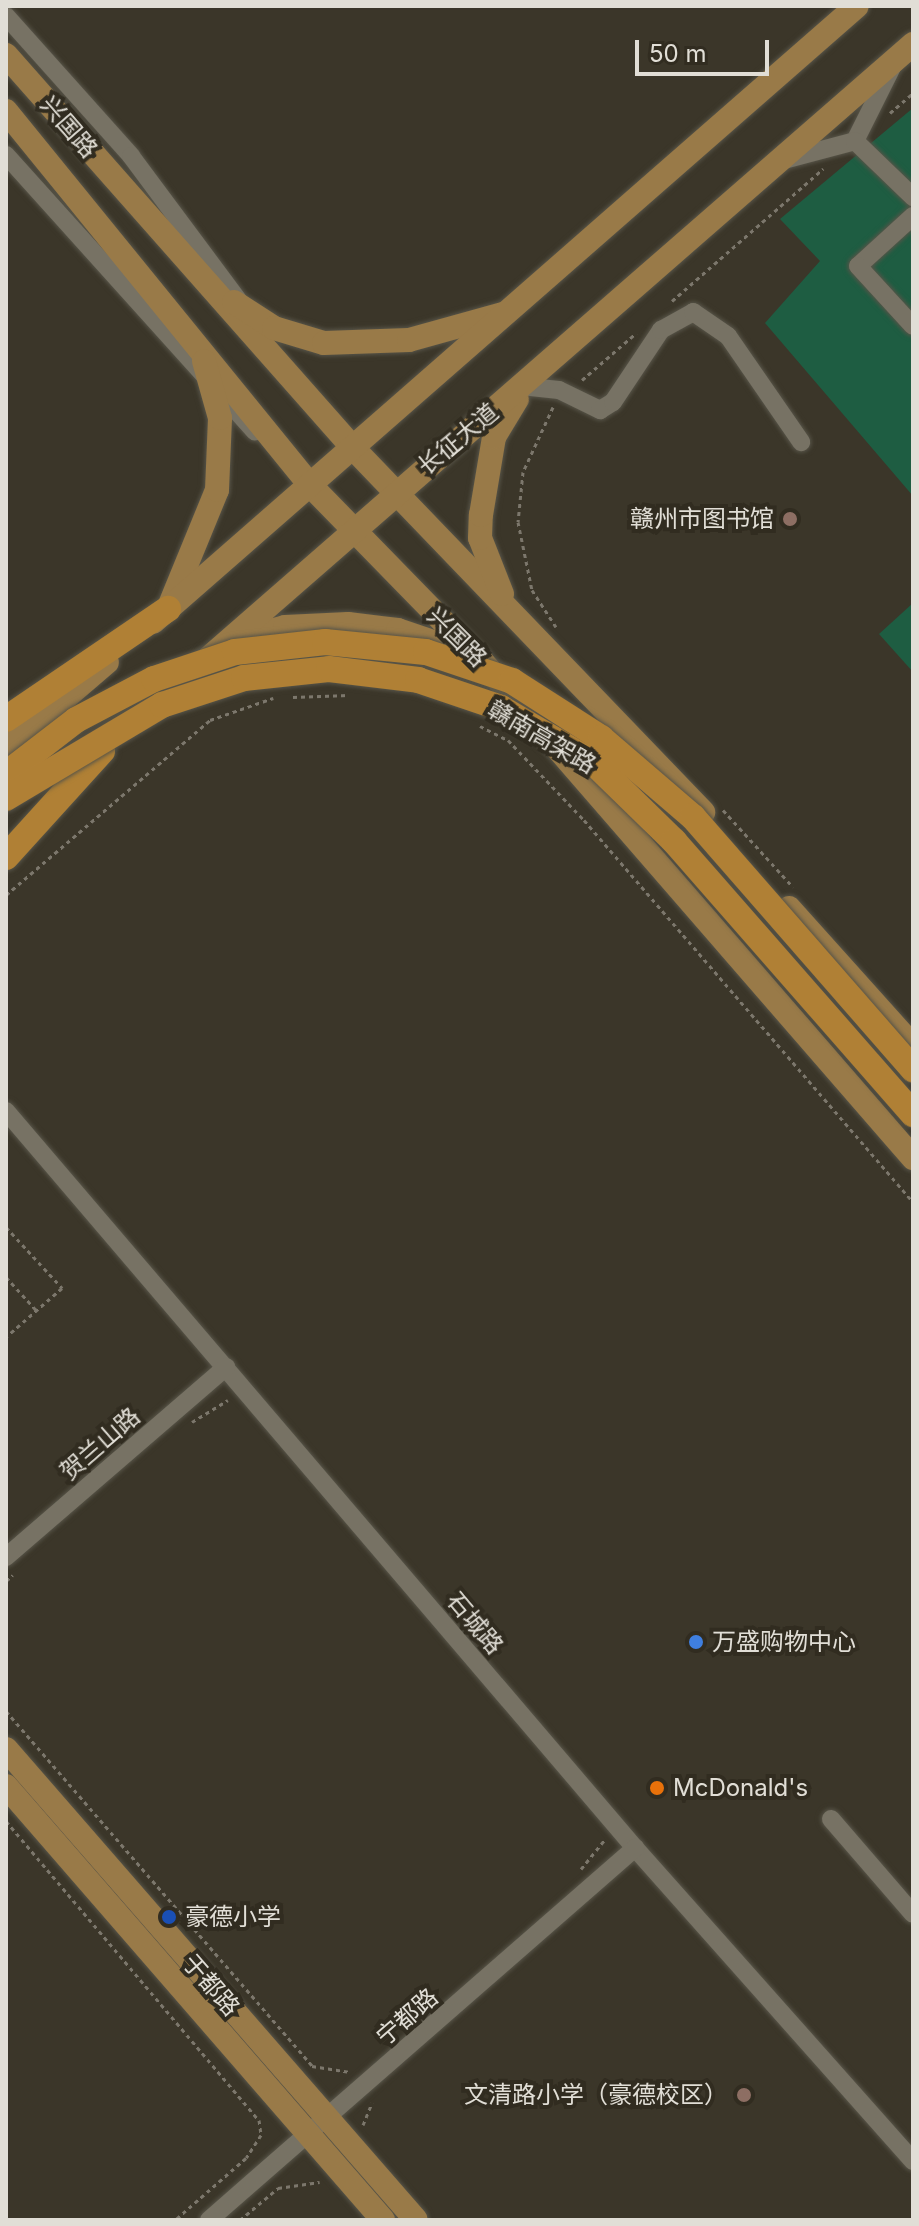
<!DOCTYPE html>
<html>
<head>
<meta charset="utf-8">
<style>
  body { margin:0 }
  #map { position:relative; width:919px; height:2226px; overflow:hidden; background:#3b3629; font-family:Inter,"Noto Sans SC",sans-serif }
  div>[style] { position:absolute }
  .green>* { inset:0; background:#1e5d42 }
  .path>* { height:3px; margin-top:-1.5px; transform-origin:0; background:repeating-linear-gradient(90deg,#7c776c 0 4px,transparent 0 8px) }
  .roads { filter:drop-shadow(0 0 2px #575448) drop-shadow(0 0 2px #575448) }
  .minor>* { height:18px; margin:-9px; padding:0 9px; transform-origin:9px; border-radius:9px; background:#777264 }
  .major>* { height:24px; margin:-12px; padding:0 12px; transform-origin:12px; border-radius:12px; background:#997a48 }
  .highway>* { height:26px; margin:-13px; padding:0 13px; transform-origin:13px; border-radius:13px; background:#b08035 }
  .bridges { filter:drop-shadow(0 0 2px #575448) drop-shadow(0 0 2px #575448) }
  .highway-bridge>* { height:26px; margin:-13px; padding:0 13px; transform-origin:13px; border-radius:13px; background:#b08035 }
  .dots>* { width:22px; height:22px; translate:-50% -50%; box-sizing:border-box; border:4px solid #312c20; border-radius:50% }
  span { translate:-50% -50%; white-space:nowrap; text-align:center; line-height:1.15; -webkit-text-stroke:8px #312c20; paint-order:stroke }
  .street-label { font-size:24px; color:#e1ded6 }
  .poi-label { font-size:24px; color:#e1ded6 }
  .right { translate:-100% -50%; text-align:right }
  .left { translate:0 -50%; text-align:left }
  .frame { position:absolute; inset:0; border:8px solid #e1ded6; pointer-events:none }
  .scale { position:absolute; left:635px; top:40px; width:134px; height:36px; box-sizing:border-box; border:4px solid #e1ded6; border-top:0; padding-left:10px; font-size:24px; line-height:28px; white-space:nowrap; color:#e1ded6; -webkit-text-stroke:6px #312c20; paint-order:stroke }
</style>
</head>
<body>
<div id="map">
  <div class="green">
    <i style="clip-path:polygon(913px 108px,913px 496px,765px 323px,820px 261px,780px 219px)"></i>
    <i style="clip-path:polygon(913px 603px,913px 672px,879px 634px)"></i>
  </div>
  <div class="path">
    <i style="left:890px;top:113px;width:30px;rotate:-41deg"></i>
    <i style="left:672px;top:301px;width:201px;rotate:-41.2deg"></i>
    <i style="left:582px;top:380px;width:72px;rotate:-41deg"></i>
    <i style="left:553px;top:407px;width:72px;rotate:114.8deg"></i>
    <i style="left:523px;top:472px;width:50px;rotate:95.7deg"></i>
    <i style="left:518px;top:522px;width:69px;rotate:78.4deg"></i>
    <i style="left:532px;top:590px;width:44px;rotate:57deg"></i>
    <i style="left:293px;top:697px;width:56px;rotate:-2deg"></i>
    <i style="left:480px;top:726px;width:31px;rotate:27deg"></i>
    <i style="left:508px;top:740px;width:110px;rotate:46.5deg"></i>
    <i style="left:584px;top:820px;width:504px;rotate:49.26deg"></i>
    <i style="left:723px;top:810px;width:104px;rotate:47.7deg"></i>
    <i style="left:6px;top:895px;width:269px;rotate:-40.6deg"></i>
    <i style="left:210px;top:720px;width:67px;rotate:-19.2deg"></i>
    <i style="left:6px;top:1227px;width:83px;rotate:47.4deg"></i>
    <i style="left:62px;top:1288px;width:74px;rotate:138.8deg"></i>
    <i style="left:6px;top:1277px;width:45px;rotate:47.7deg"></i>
    <i style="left:192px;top:1422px;width:42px;rotate:-31.4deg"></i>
    <i style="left:6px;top:1581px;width:9px;rotate:-41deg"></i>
    <i style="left:6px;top:1711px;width:469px;rotate:49.2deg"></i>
    <i style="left:312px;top:2066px;width:37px;rotate:9deg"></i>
    <i style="left:6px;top:1821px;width:392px;rotate:49.8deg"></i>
    <i style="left:259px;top:2120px;width:15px;rotate:82deg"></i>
    <i style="left:261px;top:2135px;width:27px;rotate:123deg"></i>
    <i style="left:246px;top:2158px;width:94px;rotate:138.9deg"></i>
    <i style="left:581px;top:1869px;width:38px;rotate:-51deg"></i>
    <i style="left:363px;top:2125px;width:24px;rotate:-68deg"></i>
    <i style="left:240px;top:2220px;width:50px;rotate:-40.1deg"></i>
    <i style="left:278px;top:2188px;width:42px;rotate:-8.1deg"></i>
  </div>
  <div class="roads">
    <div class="minor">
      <i style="left:6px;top:16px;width:188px;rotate:48.2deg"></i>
      <i style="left:131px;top:156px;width:189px;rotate:53.4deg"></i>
      <i style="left:855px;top:141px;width:85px;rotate:-63.4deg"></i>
      <i style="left:6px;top:155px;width:372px;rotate:48deg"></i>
      <i style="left:780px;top:161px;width:78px;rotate:-14.9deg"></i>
      <i style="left:855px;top:141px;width:81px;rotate:44deg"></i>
      <i style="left:913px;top:216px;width:74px;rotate:137.7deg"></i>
      <i style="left:858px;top:266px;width:81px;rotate:47.5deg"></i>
      <i style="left:521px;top:386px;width:38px;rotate:6deg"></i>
      <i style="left:559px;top:390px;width:46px;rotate:26deg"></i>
      <i style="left:600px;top:410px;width:15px;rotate:-32deg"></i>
      <i style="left:613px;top:402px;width:87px;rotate:-56.3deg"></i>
      <i style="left:661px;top:330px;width:37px;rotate:-29deg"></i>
      <i style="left:693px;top:312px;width:42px;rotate:34.4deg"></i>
      <i style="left:728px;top:336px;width:129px;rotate:55.4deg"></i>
      <i style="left:6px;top:1111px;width:969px;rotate:49.52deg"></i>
      <i style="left:635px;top:1848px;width:419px;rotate:48.4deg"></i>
      <i style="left:6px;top:1557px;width:291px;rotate:-40.8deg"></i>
      <i style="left:831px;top:1819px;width:125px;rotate:49.2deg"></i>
      <i style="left:209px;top:2220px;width:566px;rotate:-41.13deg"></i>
    </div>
    <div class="major">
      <i style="left:6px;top:55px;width:526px;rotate:48.55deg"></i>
      <i style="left:354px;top:449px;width:504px;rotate:46.13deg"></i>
      <i style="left:6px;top:111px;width:485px;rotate:50.9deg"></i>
      <i style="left:312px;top:487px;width:240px;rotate:45.7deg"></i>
      <i style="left:480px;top:659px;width:661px;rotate:49.05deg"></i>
      <i style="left:234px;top:302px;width:48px;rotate:33deg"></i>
      <i style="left:274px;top:328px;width:52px;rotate:16.7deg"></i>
      <i style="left:324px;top:343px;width:85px;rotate:-2deg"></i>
      <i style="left:409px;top:340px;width:98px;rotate:-15.5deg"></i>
      <i style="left:502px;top:594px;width:60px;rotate:-111.4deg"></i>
      <i style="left:480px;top:538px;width:23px;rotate:-88deg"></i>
      <i style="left:481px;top:515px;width:79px;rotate:-80.5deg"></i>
      <i style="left:494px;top:437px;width:44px;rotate:-58.8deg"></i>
      <i style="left:169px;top:607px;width:126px;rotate:-67.7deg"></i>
      <i style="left:217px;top:490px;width:72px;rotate:-87.6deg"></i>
      <i style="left:220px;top:418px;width:59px;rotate:-105.7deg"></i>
      <i style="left:153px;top:622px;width:935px;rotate:-41.19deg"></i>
      <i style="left:228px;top:642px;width:59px;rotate:-14.7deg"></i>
      <i style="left:285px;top:627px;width:63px;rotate:-2.7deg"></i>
      <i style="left:348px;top:624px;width:50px;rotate:6.8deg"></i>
      <i style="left:398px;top:630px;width:75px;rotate:18.7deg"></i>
      <i style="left:149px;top:710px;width:1014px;rotate:-41.08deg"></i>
      <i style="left:6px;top:749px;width:133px;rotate:-40.7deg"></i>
      <i style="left:789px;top:908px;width:186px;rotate:48.1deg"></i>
      <i style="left:6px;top:1749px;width:624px;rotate:48.96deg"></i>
      <i style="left:6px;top:1786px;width:575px;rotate:49.02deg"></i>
    </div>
    <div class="highway">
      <i style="left:6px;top:719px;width:196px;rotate:-34.2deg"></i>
      <i style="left:6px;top:857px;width:143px;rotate:-47.8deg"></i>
    </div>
  </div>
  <div class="bridges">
    <div class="highway-bridge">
      <i style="left:6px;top:774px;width:88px;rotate:-37.6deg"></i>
      <i style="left:76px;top:720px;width:88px;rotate:-27.7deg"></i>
      <i style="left:154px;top:679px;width:85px;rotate:-18.4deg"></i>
      <i style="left:235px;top:652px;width:91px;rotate:-6.3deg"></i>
      <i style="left:325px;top:642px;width:101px;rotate:5.7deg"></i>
      <i style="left:426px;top:652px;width:91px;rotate:18.6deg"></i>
      <i style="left:512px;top:681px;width:106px;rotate:32.6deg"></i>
      <i style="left:601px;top:738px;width:121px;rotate:40.7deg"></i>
      <i style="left:693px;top:817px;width:335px;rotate:48.9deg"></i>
      <i style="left:6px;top:798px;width:182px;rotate:-30.8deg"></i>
      <i style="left:162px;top:705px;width:86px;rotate:-18.2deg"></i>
      <i style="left:244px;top:678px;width:85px;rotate:-6deg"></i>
      <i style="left:329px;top:669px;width:90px;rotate:7deg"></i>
      <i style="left:418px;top:680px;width:88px;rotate:18.6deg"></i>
      <i style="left:501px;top:708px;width:108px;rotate:30.6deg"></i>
      <i style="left:594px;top:763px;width:112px;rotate:44.3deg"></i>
      <i style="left:674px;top:841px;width:363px;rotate:48.8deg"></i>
    </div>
  </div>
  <div class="dots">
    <i style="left:790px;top:519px;background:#8d6e63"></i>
    <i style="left:696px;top:1642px;background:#3f7fe0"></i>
    <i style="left:657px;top:1788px;background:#e8710a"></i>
    <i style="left:169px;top:1917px;background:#1a4fb4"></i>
    <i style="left:744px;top:2095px;background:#8d6e63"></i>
  </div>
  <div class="street-label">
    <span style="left:69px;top:127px;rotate:49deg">兴国路</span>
    <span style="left:458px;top:439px;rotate:-40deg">长征大道</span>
    <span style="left:457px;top:637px;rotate:45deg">兴国路</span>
    <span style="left:542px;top:737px;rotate:30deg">赣南高架路</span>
    <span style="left:100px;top:1444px;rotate:-41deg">贺兰山路</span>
    <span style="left:475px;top:1623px;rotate:50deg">石城路</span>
    <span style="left:211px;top:1985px;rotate:49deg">于都路</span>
    <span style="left:407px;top:2017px;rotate:-41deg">宁都路</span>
  </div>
  <div class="poi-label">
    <span class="right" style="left:774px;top:519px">赣州市图书馆</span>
    <span class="left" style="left:712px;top:1642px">万盛购物中心</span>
    <span class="left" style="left:673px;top:1788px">McDonald's</span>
    <span class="left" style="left:185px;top:1917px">豪德小学</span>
    <span class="right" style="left:728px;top:2095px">文清路小学（豪德校区）</span>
  </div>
  <div class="frame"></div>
  <div class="scale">50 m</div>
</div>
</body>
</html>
